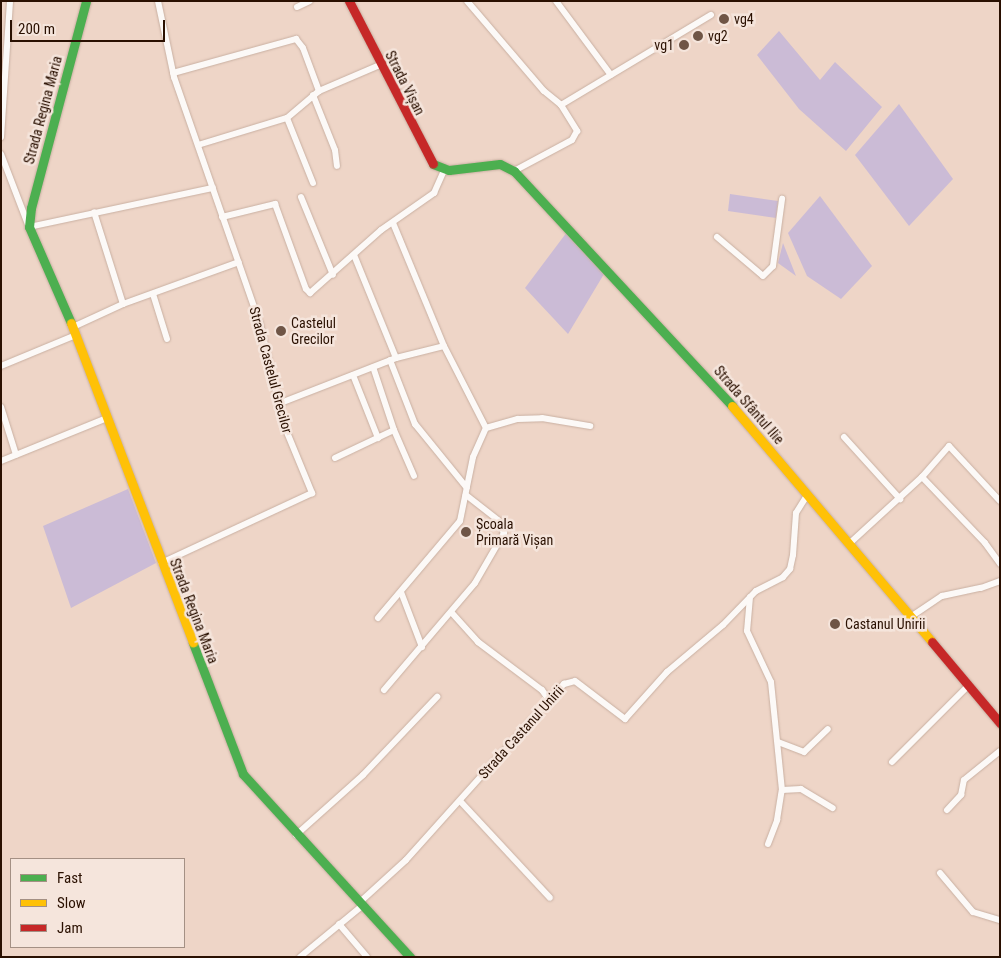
<!DOCTYPE html>
<html>
<head>
<meta charset="utf-8">
<style>
  body { margin:0 }
  #map { position:relative; width:1001px; height:958px; overflow:hidden; background:#eed5c7; font-family:"Roboto Condensed",sans-serif }
  div>[style] { position:absolute }
  .green>* { inset:0; background:#cbbbd6 }
  .roads { filter:drop-shadow(0 0 1px #c9b0a2) drop-shadow(0 0 1px #c9b0a2) }
  .street>* { height:6px; margin:-3px; padding:0 3px; transform-origin:3px; border-radius:3px; background:#fcf9f7 }
  .fast>* { height:9px; margin:-4.5px; padding:0 4.5px; transform-origin:4.5px; border-radius:4.5px; background:#4caf50 }
  .slow>* { height:9px; margin:-4.5px; padding:0 4.5px; transform-origin:4.5px; border-radius:4.5px; background:#ffc107 }
  .jam>* { height:9px; margin:-4.5px; padding:0 4.5px; transform-origin:4.5px; border-radius:4.5px; background:#c62828 }
  .dots>* { width:14px; height:14px; translate:-50% -50%; box-sizing:border-box; border:2px solid #f5e5dc; border-radius:50% }
  span { translate:-50% -50%; white-space:nowrap; text-align:center; line-height:1.15; -webkit-text-stroke:5px #f5e5dc; paint-order:stroke }
  .poi-label { font-size:14px; color:#2a1001 }
  .left { translate:0 -50%; text-align:left }
  .right { translate:-100% -50%; text-align:right }
  .street-label { font-size:14px; color:#2a1001 }
  .frame { position:absolute; inset:0; border:2px solid #2a1001; pointer-events:none }
  .legend { position:absolute; left:10px; top:858px; width:175px; height:90px; box-sizing:border-box; background:#f5e5dc; border:1px solid #a49084; margin:0; padding:6px 9px; list-style:none; font-size:15px; color:#2a1001 }
  .legend li { display:flex; align-items:center; gap:10px; height:25px }
  .legend b { width:25px; border:1px solid #a49084 }
  .scale { position:absolute; left:10px; top:20px; width:155px; height:22px; box-sizing:border-box; border:2px solid #2a1001; border-top:0; padding-left:6px; font-size:15px; line-height:18px; white-space:nowrap; color:#2a1001; -webkit-text-stroke:4px #f5e5dc; paint-order:stroke }
</style>
</head>
<body>
<div id="map">
  <div class="green">
    <i style="clip-path:polygon(779px 31px,820px 80px,835px 62px,882px 107px,846px 151px,799px 109px,757px 55px)"></i>
    <i style="clip-path:polygon(899px 104px,953px 179px,909px 226px,855px 155px)"></i>
    <i style="clip-path:polygon(730px 194px,778px 201px,776px 218px,728px 211px)"></i>
    <i style="clip-path:polygon(820px 196px,872px 266px,841px 299px,807px 276px,788px 233px)"></i>
    <i style="clip-path:polygon(567px 232px,604px 274px,568px 334px,525px 288px)"></i>
    <i style="clip-path:polygon(783px 243px,796px 276px,778px 263px)"></i>
    <i style="clip-path:polygon(128px 489px,156px 563px,71px 608px,43px 526px)"></i>
  </div>
  <div class="roads">
    <div class="street">
      <i style="left:158px;top:1px;width:78px;rotate:78.1deg"></i>
      <i style="left:174px;top:77px;width:262px;rotate:70.8deg"></i>
      <i style="left:260px;top:324px;width:104px;rotate:76.6deg"></i>
      <i style="left:284px;top:425px;width:74px;rotate:67.6deg"></i>
      <i style="left:312px;top:493px;width:166px;rotate:155.1deg"></i>
      <i style="left:467px;top:1px;width:118px;rotate:49.5deg"></i>
      <i style="left:544px;top:91px;width:22px;rotate:39deg"></i>
      <i style="left:561px;top:105px;width:31px;rotate:58deg"></i>
      <i style="left:577px;top:131px;width:10px;rotate:119deg"></i>
      <i style="left:572px;top:140px;width:66px;rotate:151.9deg"></i>
      <i style="left:556px;top:1px;width:92px;rotate:53.4deg"></i>
      <i style="left:297px;top:7px;width:14px;rotate:-25deg"></i>
      <i style="left:173px;top:73px;width:128px;rotate:-15.5deg"></i>
      <i style="left:296px;top:39px;width:11px;rotate:52deg"></i>
      <i style="left:303px;top:48px;width:46px;rotate:69.6deg"></i>
      <i style="left:313px;top:95px;width:59px;rotate:68.2deg"></i>
      <i style="left:335px;top:150px;width:16px;rotate:83deg"></i>
      <i style="left:561px;top:105px;width:175px;rotate:-31deg"></i>
      <i style="left:287px;top:118px;width:70px;rotate:68.2deg"></i>
      <i style="left:1px;top:137px;width:136px;rotate:-86.2deg"></i>
      <i style="left:198px;top:145px;width:93px;rotate:-16.9deg"></i>
      <i style="left:287px;top:118px;width:42px;rotate:-40.2deg"></i>
      <i style="left:319px;top:91px;width:66px;rotate:-23.1deg"></i>
      <i style="left:1px;top:154px;width:78px;rotate:69deg"></i>
      <i style="left:29px;top:227px;width:188px;rotate:-12deg"></i>
      <i style="left:301px;top:197px;width:84px;rotate:67.7deg"></i>
      <i style="left:222px;top:217px;width:55px;rotate:-13.8deg"></i>
      <i style="left:275px;top:204px;width:90px;rotate:70deg"></i>
      <i style="left:306px;top:289px;width:6px;rotate:45deg"></i>
      <i style="left:310px;top:293px;width:95px;rotate:-41.6deg"></i>
      <i style="left:381px;top:230px;width:65px;rotate:-34.9deg"></i>
      <i style="left:434px;top:193px;width:24px;rotate:-66deg"></i>
      <i style="left:393px;top:223px;width:133px;rotate:67.5deg"></i>
      <i style="left:444px;top:346px;width:92px;rotate:62.9deg"></i>
      <i style="left:717px;top:237px;width:60px;rotate:40.3deg"></i>
      <i style="left:763px;top:276px;width:14px;rotate:-45deg"></i>
      <i style="left:773px;top:266px;width:68px;rotate:-82.3deg"></i>
      <i style="left:354px;top:255px;width:111px;rotate:67.8deg"></i>
      <i style="left:153px;top:294px;width:47px;rotate:72.7deg"></i>
      <i style="left:123px;top:304px;width:123px;rotate:-19.9deg"></i>
      <i style="left:73px;top:327px;width:55px;rotate:-24.7deg"></i>
      <i style="left:123px;top:304px;width:96px;rotate:-107.5deg"></i>
      <i style="left:390px;top:360px;width:69px;rotate:68.7deg"></i>
      <i style="left:415px;top:424px;width:82px;rotate:50.9deg"></i>
      <i style="left:1px;top:366px;width:81px;rotate:-22.5deg"></i>
      <i style="left:353px;top:375px;width:68px;rotate:68.4deg"></i>
      <i style="left:278px;top:404px;width:127px;rotate:-21.3deg"></i>
      <i style="left:396px;top:358px;width:49px;rotate:-14deg"></i>
      <i style="left:1px;top:407px;width:50px;rotate:72.6deg"></i>
      <i style="left:394px;top:430px;width:50px;rotate:66.5deg"></i>
      <i style="left:844px;top:437px;width:84px;rotate:47.9deg"></i>
      <i style="left:335px;top:458px;width:65px;rotate:-25.4deg"></i>
      <i style="left:394px;top:430px;width:66px;rotate:-108.4deg"></i>
      <i style="left:1px;top:461px;width:114px;rotate:-22.1deg"></i>
      <i style="left:922px;top:477px;width:91px;rotate:46.3deg"></i>
      <i style="left:985px;top:543px;width:26px;rotate:54deg"></i>
      <i style="left:850px;top:543px;width:98px;rotate:-42.5deg"></i>
      <i style="left:922px;top:477px;width:41px;rotate:-48.9deg"></i>
      <i style="left:949px;top:446px;width:75px;rotate:47.2deg"></i>
      <i style="left:401px;top:592px;width:59px;rotate:69.1deg"></i>
      <i style="left:750px;top:597px;width:34px;rotate:95deg"></i>
      <i style="left:747px;top:631px;width:56px;rotate:64.8deg"></i>
      <i style="left:771px;top:682px;width:109px;rotate:84.2deg"></i>
      <i style="left:452px;top:613px;width:39px;rotate:48deg"></i>
      <i style="left:478px;top:642px;width:80px;rotate:36.9deg"></i>
      <i style="left:542px;top:690px;width:12px;rotate:55deg"></i>
      <i style="left:912px;top:616px;width:36px;rotate:-34deg"></i>
      <i style="left:942px;top:596px;width:40px;rotate:-12deg"></i>
      <i style="left:981px;top:588px;width:20px;rotate:-20deg"></i>
      <i style="left:378px;top:618px;width:127px;rotate:-49.8deg"></i>
      <i style="left:460px;top:521px;width:65px;rotate:-78.5deg"></i>
      <i style="left:473px;top:457px;width:32px;rotate:-66deg"></i>
      <i style="left:486px;top:428px;width:33px;rotate:-16deg"></i>
      <i style="left:518px;top:419px;width:24px;rotate:-2deg"></i>
      <i style="left:542px;top:418px;width:49px;rotate:9.5deg"></i>
      <i style="left:384px;top:690px;width:140px;rotate:-49.6deg"></i>
      <i style="left:475px;top:583px;width:58px;rotate:-59.9deg"></i>
      <i style="left:504px;top:533px;width:14px;rotate:-115deg"></i>
      <i style="left:498px;top:520px;width:41px;rotate:-142deg"></i>
      <i style="left:778px;top:742px;width:28px;rotate:21deg"></i>
      <i style="left:804px;top:752px;width:33px;rotate:-44deg"></i>
      <i style="left:892px;top:762px;width:109px;rotate:-45deg"></i>
      <i style="left:460px;top:801px;width:132px;rotate:47.1deg"></i>
      <i style="left:947px;top:810px;width:21px;rotate:-47deg"></i>
      <i style="left:961px;top:795px;width:15px;rotate:-79deg"></i>
      <i style="left:964px;top:780px;width:46px;rotate:-38.9deg"></i>
      <i style="left:296px;top:835px;width:90px;rotate:-41.8deg"></i>
      <i style="left:363px;top:775px;width:108px;rotate:-46.5deg"></i>
      <i style="left:768px;top:844px;width:26px;rotate:-69deg"></i>
      <i style="left:777px;top:820px;width:30px;rotate:-81deg"></i>
      <i style="left:782px;top:790px;width:19px;rotate:-3deg"></i>
      <i style="left:801px;top:789px;width:37px;rotate:31deg"></i>
      <i style="left:940px;top:873px;width:51px;rotate:49.8deg"></i>
      <i style="left:973px;top:912px;width:28px;rotate:17deg"></i>
      <i style="left:360px;top:902px;width:62px;rotate:-42.4deg"></i>
      <i style="left:406px;top:860px;width:237px;rotate:-48.1deg"></i>
      <i style="left:564px;top:684px;width:11px;rotate:-15deg"></i>
      <i style="left:575px;top:681px;width:63px;rotate:37.2deg"></i>
      <i style="left:625px;top:719px;width:63px;rotate:-48.2deg"></i>
      <i style="left:667px;top:672px;width:73px;rotate:-40deg"></i>
      <i style="left:723px;top:625px;width:47px;rotate:-45.9deg"></i>
      <i style="left:756px;top:591px;width:30px;rotate:-27deg"></i>
      <i style="left:783px;top:577px;width:11px;rotate:-49deg"></i>
      <i style="left:790px;top:569px;width:14px;rotate:-78deg"></i>
      <i style="left:793px;top:555px;width:42px;rotate:-85.9deg"></i>
      <i style="left:796px;top:513px;width:22px;rotate:-58deg"></i>
      <i style="left:339px;top:924px;width:43px;rotate:49.7deg"></i>
      <i style="left:300px;top:957px;width:82px;rotate:-39.5deg"></i>
    </div>
    <div class="fast">
      <i style="left:433px;top:164px;width:17px;rotate:21deg"></i>
      <i style="left:449px;top:170px;width:51px;rotate:-6.7deg"></i>
      <i style="left:500px;top:164px;width:16px;rotate:27deg"></i>
      <i style="left:514px;top:171px;width:321px;rotate:47.1deg"></i>
      <i style="left:71px;top:323px;width:105px;rotate:-113.6deg"></i>
      <i style="left:29px;top:227px;width:19px;rotate:-84deg"></i>
      <i style="left:31px;top:208px;width:214px;rotate:-75.1deg"></i>
      <i style="left:193px;top:643px;width:140px;rotate:69.1deg"></i>
      <i style="left:243px;top:774px;width:248px;rotate:47.6deg"></i>
    </div>
    <div class="slow">
      <i style="left:71px;top:323px;width:342px;rotate:69.1deg"></i>
      <i style="left:732px;top:406px;width:309px;rotate:49.7deg"></i>
    </div>
    <div class="jam">
      <i style="left:349px;top:1px;width:183px;rotate:62.7deg"></i>
      <i style="left:932px;top:642px;width:106px;rotate:50deg"></i>
    </div>
  </div>
  <div class="dots">
    <i style="left:724px;top:19px;background:#6f5546"></i>
    <i style="left:698px;top:36px;background:#6f5546"></i>
    <i style="left:684px;top:45px;background:#6f5546"></i>
    <i style="left:281px;top:331px;background:#6f5546"></i>
    <i style="left:466px;top:532px;background:#6f5546"></i>
    <i style="left:835px;top:624px;background:#6f5546"></i>
  </div>
  <div class="poi-label">
    <span class="left" style="left:734px;top:19px">vg4</span>
    <span class="left" style="left:708px;top:36px">vg2</span>
    <span class="right" style="left:674px;top:45px">vg1</span>
    <span class="left" style="left:291px;top:331px">Castelul<br>Grecilor</span>
    <span class="left" style="left:476px;top:532px">Școala<br>Primară Vișan</span>
    <span class="left" style="left:845px;top:624px">Castanul Unirii</span>
  </div>
  <div class="street-label">
    <span style="left:405px;top:83px;rotate:63deg">Strada Vișan</span>
    <span style="left:43px;top:110px;rotate:-75deg">Strada Regina Maria</span>
    <span style="left:271px;top:370px;rotate:75deg">Strada Castelul Grecilor</span>
    <span style="left:749px;top:405px;rotate:49deg">Strada Sfântul Ilie</span>
    <span style="left:194px;top:611px;rotate:69deg">Strada Regina Maria</span>
    <span style="left:521px;top:732px;rotate:-48deg">Strada Castanul Unirii</span>
  </div>
  <div class="frame"></div>
  <ul class="legend">
  <li><b style="height:6px;background:#4caf50"></b>Fast</li>
  <li><b style="height:6px;background:#ffc107"></b>Slow</li>
  <li><b style="height:6px;background:#c62828"></b>Jam</li>
  </ul>
  <div class="scale">200 m</div>
</div>
</body>
</html>
